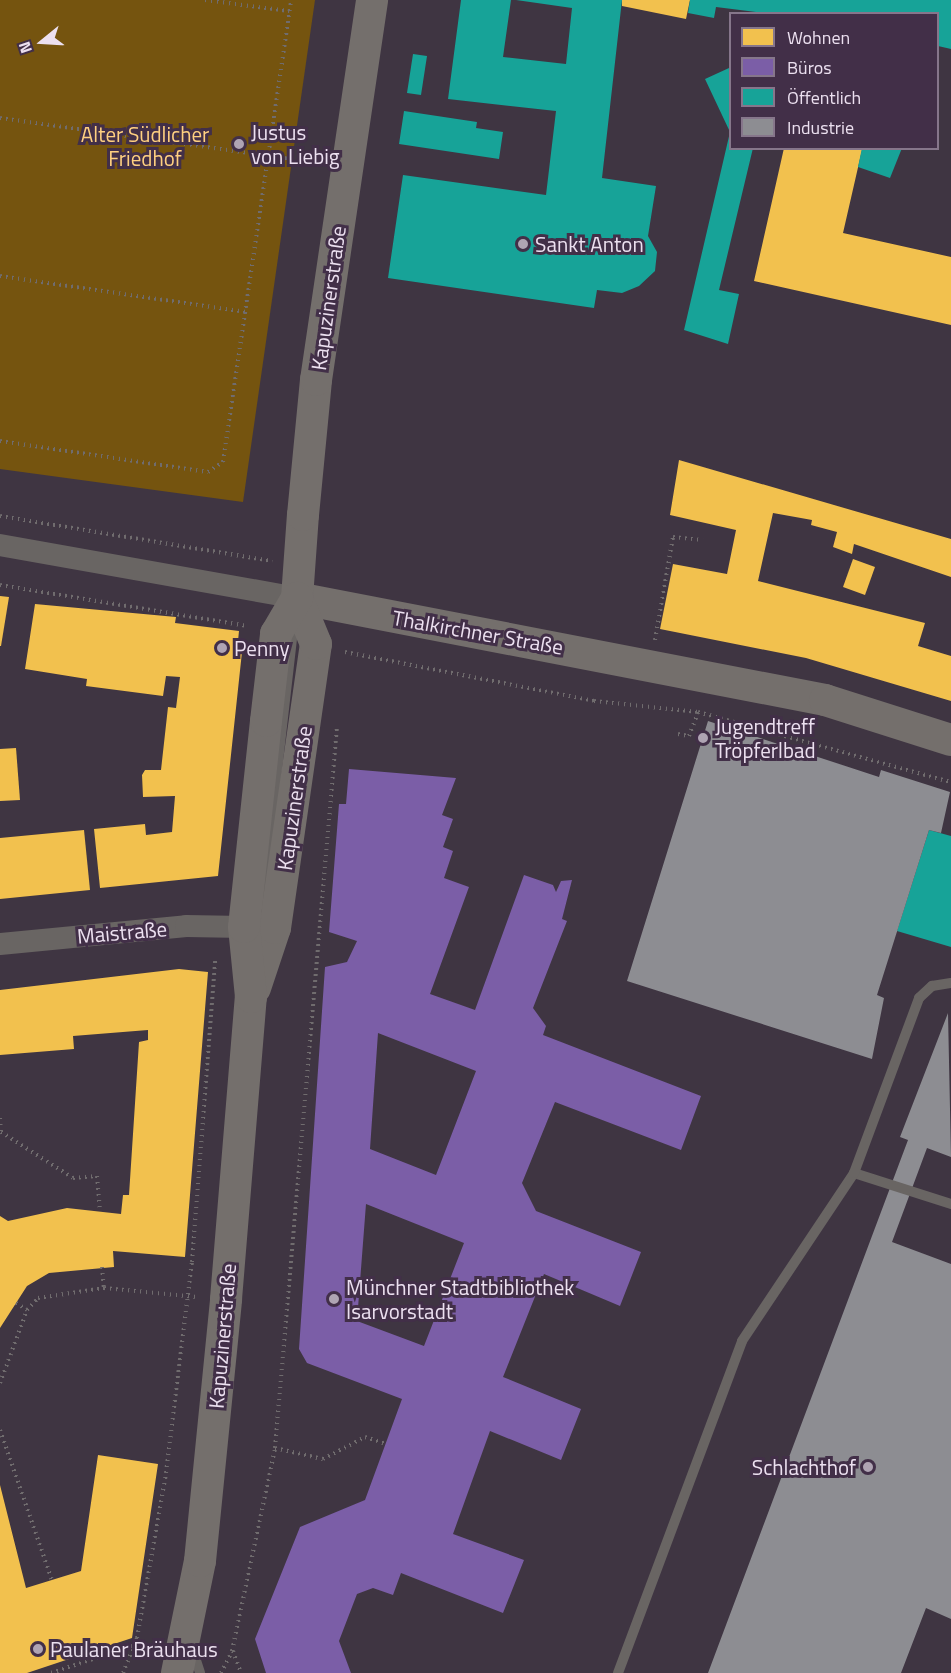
<!DOCTYPE html>
<html>
<head>
<meta charset="utf-8">
<style>
  body { margin:0 }
  #map { position:relative; width:951px; height:1673px; overflow:hidden; background:#3f3542; font-family:"Titillium Web",sans-serif }
  div>[style] { position:absolute }
  .green>* { inset:0; background:#75540f }
  .homes>* { inset:0; background:#f2c14e }
  .offices>* { inset:0; background:#7b5ea7 }
  .public>* { inset:0; background:#17a398 }
  .industry>* { inset:0; background:#8d8d92 }
  .path>* { height:4px; margin-top:-2px; transform-origin:0; background:repeating-linear-gradient(90deg,#706c6e 0 1.5px,transparent 0 6px) }
  .lane>* { height:10px; margin:-5px; padding:0 5px; transform-origin:5px; border-radius:5px; background:#696563 }
  .street>* { height:22px; margin:-11px; padding:0 11px; transform-origin:11px; border-radius:11px; background:#696563 }
  .secondary>* { height:32px; margin:-16px; padding:0 16px; transform-origin:16px; border-radius:16px; background:#746f6c }
  .dots>* { width:16px; height:16px; translate:-50% -50%; box-sizing:border-box; border:3px solid #422f48; border-radius:50% }
  span { translate:-50% -50%; white-space:nowrap; text-align:center; line-height:1.15; -webkit-text-stroke:6px #422f48; paint-order:stroke }
  .poi-label { font-size:21px; color:#ece0f0 }
  .left { translate:0 -50%; text-align:left }
  .right { translate:-100% -50%; text-align:right }
  .park-label { font-size:21px; color:#ffd080 }
  .street-label { font-size:21px; color:#ece0f0 }
  .legend { position:absolute; left:729px; top:12px; width:210px; height:138px; box-sizing:border-box; background:#422f48; border:2px solid #86768b; margin:0; padding:8px 10px; list-style:none; font-size:18px; color:#ece0f0 }
  .legend li { display:flex; align-items:center; gap:12px; height:30px }
  .legend b { width:30px; border:2px solid #86768b }
  .north { position:absolute; left:12px; top:12px; width:60px; height:60px; -webkit-text-stroke:4px #422f48; paint-order:stroke; rotate:252deg; font-size:16px; font-weight:700; line-height:24px; text-align:center; color:#ece0f0 }
  .north::after { content:''; display:block; margin:auto; width:21px; height:27px; background:#ece0f0; clip-path:polygon(50% 0,100% 100%,50% 72%,0 100%) }
</style>
</head>
<body>
<div id="map">
  <div class="green">
    <i style="clip-path:polygon(0 0,315px 0,243px 502px,0 469px)"></i>
  </div>
  <div class="homes">
    <i style="clip-path:polygon(622px 0,690px 0,686px 19px,622px 6px)"></i>
    <i style="clip-path:polygon(784px 148px,862px 150px,843px 233px,951px 257px,951px 325px,754px 281px)"></i>
    <i style="clip-path:polygon(679px 460px,951px 539px,951px 577px,854px 544px,852px 554px,833px 547px,837px 532px,811px 525px,812px 520px,773px 513px,758px 581px,925px 623px,918px 646px,951px 656px,951px 701px,806px 658px,660px 629px,673px 564px,727px 574px,736px 530px,670px 515px)"></i>
    <i style="clip-path:polygon(853px 559px,875px 567px,865px 595px,843px 587px)"></i>
    <i style="clip-path:polygon(0 596px,9px 597px,1px 646px,0 646px)"></i>
    <i style="clip-path:polygon(35px 604px,176px 617px,175px 623px,239px 631px,237px 651px,242px 652px,218px 876px,100px 888px,94px 829px,145px 824px,146px 835px,172px 832px,175px 796px,143px 797px,142px 775px,145px 770px,161px 770px,168px 707px,176px 708px,180px 677px,166px 676px,163px 696px,86px 686px,87px 679px,25px 669px)"></i>
    <i style="clip-path:polygon(16px 748px,20px 800px,0 801px,0 749px)"></i>
    <i style="clip-path:polygon(84px 830px,90px 890px,0 899px,0 838px)"></i>
    <i style="clip-path:polygon(179px 969px,208px 972px,185px 1257px,113px 1251px,114px 1267px,49px 1273px,27px 1286px,0 1328px,0 1216px,8px 1221px,67px 1208px,121px 1214px,123px 1195px,129px 1195px,139px 1042px,148px 1040px,148px 1030px,73px 1036px,74px 1049px,0 1055px,0 990px)"></i>
    <i style="clip-path:polygon(98px 1455px,158px 1464px,132px 1638px,27px 1673px,0 1673px,0 1485px,26px 1588px,81px 1571px)"></i>
  </div>
  <div class="offices">
    <i style="clip-path:polygon(evenodd,349px 769px,456px 778px,442px 815px,453px 819px,443px 847px,453px 851px,444px 878px,469px 887px,430px 994px,475px 1010px,524px 875px,553px 885px,556px 892px,561px 881px,572px 880px,562px 919px,567px 921px,533px 1008px,546px 1026px,543px 1035px,701px 1096px,681px 1150px,555px 1102px,522px 1183px,536px 1211px,641px 1252px,620px 1306px,544px 1274px,503px 1377px,581px 1409px,561px 1460px,490px 1431px,453px 1534px,524px 1560px,503px 1613px,401px 1573px,393px 1595px,373px 1588px,357px 1594px,339px 1641px,351px 1673px,266px 1673px,255px 1639px,300px 1527px,365px 1500px,402px 1399px,307px 1363px,299px 1349px,325px 967px,347px 962px,357px 941px,329px 932px,339px 804px,346px 804px,349px 769px,378px 1033px,476px 1071px,436px 1175px,370px 1149px,378px 1033px,349px 769px,366px 1204px,464px 1243px,424px 1346px,357px 1321px,366px 1204px)"></i>
  </div>
  <div class="public">
    <i style="clip-path:polygon(461px 0,511px 0,503px 57px,566px 64px,572px 8px,516px 0,622px 0,602px 178px,656px 186px,648px 236px,657px 252px,655px 271px,639px 286px,622px 293px,597px 290px,594px 308px,388px 278px,403px 175px,546px 195px,556px 111px,448px 99px)"></i>
    <i style="clip-path:polygon(690px 0,951px 0,951px 49px,938px 46px,938px 14px,771px 14px,716px 7px,714px 18px,688px 13px)"></i>
    <i style="clip-path:polygon(413px 54px,427px 56px,421px 95px,407px 93px)"></i>
    <i style="clip-path:polygon(729px 68px,730px 148px,753px 148px,719px 290px,739px 294px,728px 344px,684px 330px,730px 132px,705px 79px)"></i>
    <i style="clip-path:polygon(404px 111px,477px 122px,476px 128px,503px 132px,499px 159px,399px 144px)"></i>
    <i style="clip-path:polygon(862px 148px,902px 148px,890px 178px,858px 167px)"></i>
    <i style="clip-path:polygon(929px 830px,951px 836px,951px 947px,897px 931px)"></i>
  </div>
  <div class="industry">
    <i style="clip-path:polygon(708px 721px,879px 777px,881px 770px,950px 792px,941px 833px,929px 830px,877px 995px,884px 998px,872px 1059px,627px 981px)"></i>
    <i style="clip-path:polygon(948px 1013px,951px 1157px,927px 1148px,892px 1242px,951px 1264px,951px 1619px,926px 1608px,901px 1673px,708px 1673px,908px 1140px,900px 1137px)"></i>
  </div>
  <div class="path">
    <i style="left:205px;top:0;width:85px;rotate:7.5deg"></i>
    <i style="left:0;top:118px;width:308px;rotate:8deg"></i>
    <i style="left:0;top:276px;width:249px;rotate:8.3deg"></i>
    <i style="left:0;top:441px;width:210px;rotate:8.5deg"></i>
    <i style="left:208px;top:472px;width:18px;rotate:-34deg"></i>
    <i style="left:223px;top:462px;width:467px;rotate:-81.6deg"></i>
    <i style="left:0;top:516px;width:276px;rotate:9.4deg"></i>
    <i style="left:0;top:585px;width:251px;rotate:9.4deg"></i>
    <i style="left:655px;top:640px;width:105px;rotate:-80.1deg"></i>
    <i style="left:673px;top:537px;width:30px;rotate:6deg"></i>
    <i style="left:345px;top:652px;width:254px;rotate:11.1deg"></i>
    <i style="left:594px;top:701px;width:105px;rotate:6deg"></i>
    <i style="left:698px;top:712px;width:263px;rotate:15.5deg"></i>
    <i style="left:678px;top:734px;width:11px;rotate:10deg"></i>
    <i style="left:689px;top:736px;width:26px;rotate:-69deg"></i>
    <i style="left:0;top:1118px;width:14px;rotate:86deg"></i>
    <i style="left:1px;top:1132px;width:85px;rotate:32.6deg"></i>
    <i style="left:73px;top:1178px;width:24px;rotate:-5deg"></i>
    <i style="left:97px;top:1176px;width:34px;rotate:85deg"></i>
    <i style="left:102px;top:1267px;width:21px;rotate:85deg"></i>
    <i style="left:16px;top:1303px;width:13px;rotate:32deg"></i>
    <i style="left:27px;top:1310px;width:16px;rotate:-47deg"></i>
    <i style="left:38px;top:1298px;width:67px;rotate:-8.6deg"></i>
    <i style="left:104px;top:1288px;width:94px;rotate:5.5deg"></i>
    <i style="left:0;top:1383px;width:78px;rotate:-69.7deg"></i>
    <i style="left:0;top:1430px;width:159px;rotate:70.9deg"></i>
    <i style="left:275px;top:1448px;width:49px;rotate:12.9deg"></i>
    <i style="left:323px;top:1459px;width:47px;rotate:-27.6deg"></i>
    <i style="left:365px;top:1437px;width:23px;rotate:18deg"></i>
    <i style="left:233px;top:1651px;width:23px;rotate:70deg"></i>
    <i style="left:51px;top:1673px;width:89px;rotate:-18.4deg"></i>
    <i style="left:123px;top:1673px;width:38px;rotate:-68deg"></i>
    <i style="left:137px;top:1638px;width:168px;rotate:-80deg"></i>
    <i style="left:166px;top:1473px;width:213px;rotate:-83deg"></i>
    <i style="left:192px;top:1262px;width:303px;rotate:-85.6deg"></i>
    <i style="left:221px;top:1673px;width:25px;rotate:-63deg"></i>
    <i style="left:232px;top:1651px;width:208px;rotate:-78deg"></i>
    <i style="left:275px;top:1448px;width:725px;rotate:-85.09deg"></i>
  </div>
  <div class="lane">
    <i style="left:262px;top:902px;width:282px;rotate:-83.5deg"></i>
    <i style="left:854px;top:1173px;width:102px;rotate:17.7deg"></i>
    <i style="left:192px;top:1648px;width:26px;rotate:72deg"></i>
    <i style="left:618px;top:1673px;width:354px;rotate:-69.5deg"></i>
    <i style="left:742px;top:1341px;width:202px;rotate:-56.3deg"></i>
    <i style="left:854px;top:1173px;width:187px;rotate:-69.6deg"></i>
    <i style="left:919px;top:998px;width:18px;rotate:-43deg"></i>
    <i style="left:932px;top:986px;width:19px;rotate:-9deg"></i>
  </div>
  <div class="street">
    <i style="left:0;top:545px;width:302px;rotate:10.1deg"></i>
    <i style="left:0;top:944px;width:187px;rotate:-5.5deg"></i>
    <i style="left:186px;top:926px;width:58px;rotate:1deg"></i>
  </div>
  <div class="secondary">
    <i style="left:297px;top:598px;width:538px;rotate:10.93deg"></i>
    <i style="left:825px;top:700px;width:132px;rotate:17.6deg"></i>
    <i style="left:255px;top:988px;width:63px;rotate:-71.6deg"></i>
    <i style="left:275px;top:928px;width:287px;rotate:-81.8deg"></i>
    <i style="left:316px;top:644px;width:50px;rotate:-112.4deg"></i>
    <i style="left:297px;top:598px;width:83px;rotate:-85.9deg"></i>
    <i style="left:303px;top:515px;width:136px;rotate:-84.5deg"></i>
    <i style="left:316px;top:380px;width:384px;rotate:-81.6deg"></i>
    <i style="left:177px;top:1673px;width:114px;rotate:-78.4deg"></i>
    <i style="left:200px;top:1561px;width:263px;rotate:-84.3deg"></i>
    <i style="left:226px;top:1299px;width:303px;rotate:-85.3deg"></i>
    <i style="left:251px;top:997px;width:70px;rotate:-95.7deg"></i>
    <i style="left:244px;top:927px;width:207px;rotate:-83.9deg"></i>
    <i style="left:266px;top:721px;width:88px;rotate:-83.4deg"></i>
    <i style="left:276px;top:634px;width:42px;rotate:-59.7deg"></i>
  </div>
  <div class="dots">
    <i style="left:239px;top:144px;background:#afa4b3"></i>
    <i style="left:523px;top:244px;background:#afa4b3"></i>
    <i style="left:222px;top:648px;background:#afa4b3"></i>
    <i style="left:703px;top:738px;background:#afa4b3"></i>
    <i style="left:334px;top:1299px;background:#afa4b3"></i>
    <i style="left:868px;top:1467px;background:#afa4b3"></i>
    <i style="left:38px;top:1649px;background:#afa4b3"></i>
  </div>
  <div class="poi-label">
    <span class="left" style="left:251px;top:144px">Justus<br>von Liebig</span>
    <span class="left" style="left:535px;top:244px">Sankt Anton</span>
    <span class="left" style="left:234px;top:648px">Penny</span>
    <span class="left" style="left:715px;top:738px">Jugendtreff<br>Tröpferlbad</span>
    <span class="left" style="left:346px;top:1299px">Münchner Stadtbibliothek<br>Isarvorstadt</span>
    <span class="right" style="left:856px;top:1467px">Schlachthof</span>
    <span class="left" style="left:50px;top:1649px">Paulaner Bräuhaus</span>
  </div>
  <div class="park-label">
    <span style="left:145px;top:146px">Alter Südlicher<br>Friedhof</span>
  </div>
  <div class="street-label">
    <span style="left:328px;top:298px;rotate:-82deg">Kapuzinerstraße</span>
    <span style="left:478px;top:632px;rotate:10deg">Thalkirchner Straße</span>
    <span style="left:294px;top:798px;rotate:-82deg">Kapuzinerstraße</span>
    <span style="left:122px;top:932px;rotate:-5deg">Maistraße</span>
    <span style="left:222px;top:1336px;rotate:-85deg">Kapuzinerstraße</span>
  </div>
  <ul class="legend">
  <li><b style="height:16px;background:#f2c14e"></b>Wohnen</li>
  <li><b style="height:16px;background:#7b5ea7"></b>Büros</li>
  <li><b style="height:16px;background:#17a398"></b>Öffentlich</li>
  <li><b style="height:16px;background:#8d8d92"></b>Industrie</li>
  </ul>
  <div class="north">N</div>
</div>
</body>
</html>
